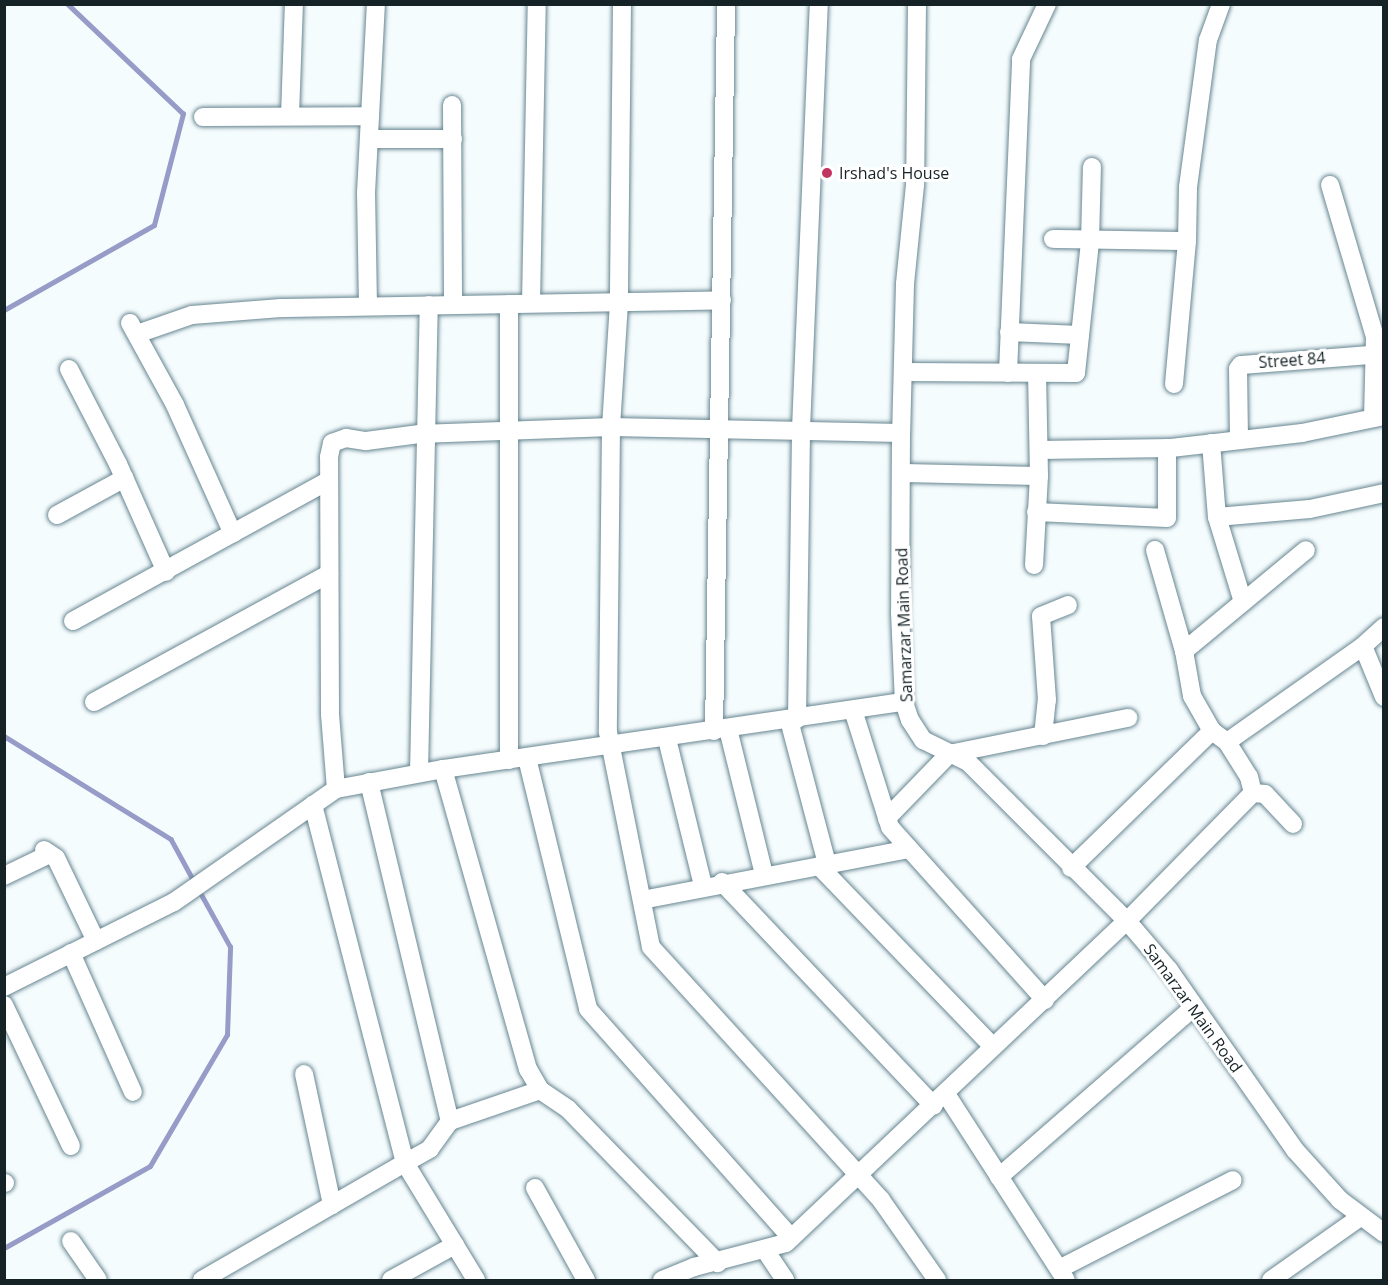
<!DOCTYPE html>
<html>
<head>
<meta charset="utf-8">
<style>
  body { margin:0 }
  #map { position:relative; width:1388px; height:1285px; overflow:hidden; background:#f5fcfe; font-family:"Open Sans",sans-serif }
  div>[style] { position:absolute }
  .stream>* { height:4.5px; margin:-2.25px; padding:0 2.25px; transform-origin:2.25px; border-radius:2.25px; background:#969bc7 }
  .roads { filter:drop-shadow(0 0 2px #678691) drop-shadow(0 0 2px #678691) }
  .minor>* { height:18px; margin:-9px; padding:0 9px; transform-origin:9px; border-radius:9px; background:#fff }
  .dots>* { width:16px; height:16px; translate:-50% -50%; box-sizing:border-box; border:3px solid #fff; border-radius:50% }
  span { translate:-50% -50%; white-space:nowrap; text-align:center; line-height:1.15; -webkit-text-stroke:6px #fff; paint-order:stroke }
  .poi-label { font-size:16px; color:#152226 }
  .left { translate:0 -50%; text-align:left }
  .street-label { font-size:16px; color:#152226 }
  .frame { position:absolute; inset:0; border:6px solid #152226; pointer-events:none }
</style>
</head>
<body>
<div id="map">
  <div class="stream">
    <i style="left:4px;top:310px;width:172px;rotate:-29.5deg"></i>
    <i style="left:154px;top:225px;width:115px;rotate:-75.4deg"></i>
    <i style="left:183px;top:114px;width:160px;rotate:-136.5deg"></i>
    <i style="left:4px;top:736px;width:196px;rotate:31.7deg"></i>
    <i style="left:171px;top:839px;width:50px;rotate:61.4deg"></i>
    <i style="left:4px;top:1248px;width:167px;rotate:-29.3deg"></i>
    <i style="left:150px;top:1166px;width:152px;rotate:-59.6deg"></i>
    <i style="left:227px;top:1035px;width:88px;rotate:-88deg"></i>
    <i style="left:230px;top:947px;width:64px;rotate:-119deg"></i>
  </div>
  <div class="roads">
    <div class="minor">
      <i style="left:622px;top:4px;width:299px;rotate:90.6deg"></i>
      <i style="left:619px;top:303px;width:124px;rotate:93.7deg"></i>
      <i style="left:611px;top:427px;width:305px;rotate:90.6deg"></i>
      <i style="left:608px;top:732px;width:219px;rotate:78.7deg"></i>
      <i style="left:651px;top:947px;width:342px;rotate:47.7deg"></i>
      <i style="left:881px;top:1200px;width:98px;rotate:55deg"></i>
      <i style="left:917px;top:4px;width:181px;rotate:90.6deg"></i>
      <i style="left:915px;top:185px;width:100px;rotate:95.8deg"></i>
      <i style="left:905px;top:284px;width:149px;rotate:91.5deg"></i>
      <i style="left:901px;top:433px;width:179px;rotate:90.3deg"></i>
      <i style="left:900px;top:612px;width:90px;rotate:87.5deg"></i>
      <i style="left:904px;top:702px;width:19px;rotate:72deg"></i>
      <i style="left:910px;top:720px;width:24px;rotate:57deg"></i>
      <i style="left:923px;top:740px;width:50px;rotate:26.1deg"></i>
      <i style="left:968px;top:762px;width:225px;rotate:45deg"></i>
      <i style="left:1127px;top:921px;width:65px;rotate:49.4deg"></i>
      <i style="left:1169px;top:970px;width:220px;rotate:55deg"></i>
      <i style="left:1295px;top:1150px;width:67px;rotate:48deg"></i>
      <i style="left:1340px;top:1200px;width:55px;rotate:36.9deg"></i>
      <i style="left:452px;top:105px;width:200px;rotate:89.7deg"></i>
      <i style="left:290px;top:116px;width:112px;rotate:-88deg"></i>
      <i style="left:203px;top:117px;width:167px;rotate:-0.3deg"></i>
      <i style="left:369px;top:139px;width:84px"></i>
      <i style="left:1330px;top:185px;width:159px;rotate:73.5deg"></i>
      <i style="left:1375px;top:337px;width:81px;rotate:91.4deg"></i>
      <i style="left:1053px;top:239px;width:134px;rotate:0.9deg"></i>
      <i style="left:531px;top:303px;width:299px;rotate:-88.9deg"></i>
      <i style="left:509px;top:304px;width:456px;rotate:90deg"></i>
      <i style="left:368px;top:306px;width:113px;rotate:-91deg"></i>
      <i style="left:366px;top:193px;width:189px;rotate:-87deg"></i>
      <i style="left:130px;top:323px;width:94px;rotate:61.2deg"></i>
      <i style="left:175px;top:405px;width:141px;rotate:65.8deg"></i>
      <i style="left:1009px;top:332px;width:71px;rotate:2.4deg"></i>
      <i style="left:137px;top:334px;width:58px;rotate:-19.1deg"></i>
      <i style="left:192px;top:315px;width:89px;rotate:-4.5deg"></i>
      <i style="left:281px;top:308px;width:441px;rotate:-1deg"></i>
      <i style="left:69px;top:369px;width:107px;rotate:62.7deg"></i>
      <i style="left:118px;top:464px;width:118px;rotate:66deg"></i>
      <i style="left:903px;top:372px;width:173px;rotate:0.3deg"></i>
      <i style="left:1076px;top:373px;width:133px;rotate:-83.9deg"></i>
      <i style="left:1090px;top:241px;width:74px;rotate:-88.5deg"></i>
      <i style="left:1008px;top:373px;width:314px;rotate:-87.6deg"></i>
      <i style="left:1021px;top:59px;width:61px;rotate:-64.7deg"></i>
      <i style="left:1174px;top:384px;width:144px;rotate:-84.8deg"></i>
      <i style="left:1187px;top:241px;width:54px;rotate:-88.9deg"></i>
      <i style="left:1188px;top:187px;width:148px;rotate:-82.3deg"></i>
      <i style="left:1208px;top:40px;width:38px;rotate:-70deg"></i>
      <i style="left:1239px;top:439px;width:70px;rotate:-90.8deg"></i>
      <i style="left:1238px;top:369px;width:5px;rotate:-53deg"></i>
      <i style="left:1241px;top:365px;width:143px;rotate:-4.4deg"></i>
      <i style="left:1211px;top:443px;width:74px;rotate:85.4deg"></i>
      <i style="left:1217px;top:517px;width:89px;rotate:73deg"></i>
      <i style="left:1039px;top:450px;width:132px;rotate:-0.9deg"></i>
      <i style="left:1171px;top:448px;width:132px;rotate:-6.5deg"></i>
      <i style="left:1302px;top:433px;width:84px;rotate:-11.7deg"></i>
      <i style="left:902px;top:473px;width:137px;rotate:1.3deg"></i>
      <i style="left:1036px;top:512px;width:131px;rotate:2.6deg"></i>
      <i style="left:1167px;top:518px;width:70px;rotate:-90deg"></i>
      <i style="left:57px;top:515px;width:77px;rotate:-28.6deg"></i>
      <i style="left:1217px;top:517px;width:93px;rotate:-4.9deg"></i>
      <i style="left:1310px;top:509px;width:76px;rotate:-12.2deg"></i>
      <i style="left:1155px;top:550px;width:105px;rotate:74deg"></i>
      <i style="left:1184px;top:651px;width:46px;rotate:79.9deg"></i>
      <i style="left:1192px;top:696px;width:40px;rotate:60.3deg"></i>
      <i style="left:1212px;top:731px;width:19px;rotate:36deg"></i>
      <i style="left:1227px;top:742px;width:41px;rotate:57.8deg"></i>
      <i style="left:1249px;top:777px;width:16px;rotate:76deg"></i>
      <i style="left:1034px;top:565px;width:89px;rotate:-86.8deg"></i>
      <i style="left:1039px;top:476px;width:102px;rotate:-91.1deg"></i>
      <i style="left:73px;top:621px;width:292px;rotate:-28.8deg"></i>
      <i style="left:1363px;top:646px;width:28px;rotate:-42deg"></i>
      <i style="left:1184px;top:651px;width:158px;rotate:-39.6deg"></i>
      <i style="left:94px;top:702px;width:268px;rotate:-28.6deg"></i>
      <i style="left:853px;top:710px;width:113px;rotate:72.5deg"></i>
      <i style="left:797px;top:719px;width:290px;rotate:-89.2deg"></i>
      <i style="left:801px;top:429px;width:425px;rotate:-87.6deg"></i>
      <i style="left:789px;top:720px;width:149px;rotate:75.2deg"></i>
      <i style="left:728px;top:729px;width:150px;rotate:76.1deg"></i>
      <i style="left:714px;top:731px;width:727px;rotate:-89.05deg"></i>
      <i style="left:1043px;top:736px;width:36px;rotate:-84deg"></i>
      <i style="left:1047px;top:700px;width:84px;rotate:-94.1deg"></i>
      <i style="left:1041px;top:616px;width:29px;rotate:-22deg"></i>
      <i style="left:667px;top:739px;width:151px;rotate:76.2deg"></i>
      <i style="left:1227px;top:742px;width:166px;rotate:-35.2deg"></i>
      <i style="left:1363px;top:646px;width:55px;rotate:67.6deg"></i>
      <i style="left:527px;top:758px;width:258px;rotate:76.3deg"></i>
      <i style="left:588px;top:1009px;width:306px;rotate:48.4deg"></i>
      <i style="left:443px;top:769px;width:312px;rotate:74.2deg"></i>
      <i style="left:528px;top:1069px;width:24px;rotate:60deg"></i>
      <i style="left:540px;top:1090px;width:34px;rotate:34deg"></i>
      <i style="left:568px;top:1109px;width:215px;rotate:45.8deg"></i>
      <i style="left:419px;top:773px;width:468px;rotate:-88.8deg"></i>
      <i style="left:369px;top:782px;width:349px;rotate:76.6deg"></i>
      <i style="left:450px;top:1121px;width:34px;rotate:126deg"></i>
      <i style="left:430px;top:1149px;width:29px;rotate:151deg"></i>
      <i style="left:405px;top:1163px;width:137px;rotate:58.7deg"></i>
      <i style="left:336px;top:789px;width:74px;rotate:-94.6deg"></i>
      <i style="left:330px;top:715px;width:258px;rotate:-90.2deg"></i>
      <i style="left:329px;top:457px;width:14px;rotate:-78deg"></i>
      <i style="left:332px;top:443px;width:15px;rotate:-20deg"></i>
      <i style="left:346px;top:438px;width:20px;rotate:9deg"></i>
      <i style="left:366px;top:441px;width:54px;rotate:-7.4deg"></i>
      <i style="left:420px;top:434px;width:191px;rotate:-2.1deg"></i>
      <i style="left:611px;top:427px;width:290px;rotate:1.2deg"></i>
      <i style="left:44px;top:850px;width:14px;rotate:34deg"></i>
      <i style="left:56px;top:858px;width:92px;rotate:64.3deg"></i>
      <i style="left:819px;top:866px;width:251px;rotate:46.1deg"></i>
      <i style="left:1071px;top:868px;width:197px;rotate:-44.2deg"></i>
      <i style="left:4px;top:876px;width:51px;rotate:-25.6deg"></i>
      <i style="left:722px;top:882px;width:308px;rotate:46.6deg"></i>
      <i style="left:642px;top:900px;width:272px;rotate:-10.8deg"></i>
      <i style="left:71px;top:953px;width:152px;rotate:66deg"></i>
      <i style="left:4px;top:987px;width:190px;rotate:-26.6deg"></i>
      <i style="left:174px;top:902px;width:198px;rotate:-34.9deg"></i>
      <i style="left:336px;top:789px;width:109px;rotate:-10.6deg"></i>
      <i style="left:443px;top:769px;width:466px;rotate:-8.3deg"></i>
      <i style="left:1045px;top:1000px;width:232px;rotate:-131.9deg"></i>
      <i style="left:890px;top:827px;width:9px;rotate:-108deg"></i>
      <i style="left:887px;top:818px;width:89px;rotate:-45.9deg"></i>
      <i style="left:949px;top:754px;width:183px;rotate:-11.4deg"></i>
      <i style="left:4px;top:1005px;width:156px;rotate:64.6deg"></i>
      <i style="left:304px;top:1074px;width:134px;rotate:77.9deg"></i>
      <i style="left:946px;top:1094px;width:221px;rotate:57.2deg"></i>
      <i style="left:450px;top:1121px;width:95px;rotate:-19deg"></i>
      <i style="left:999px;top:1177px;width:259px;rotate:-41.1deg"></i>
      <i style="left:4px;top:1183px;width:1px"></i>
      <i style="left:535px;top:1188px;width:105px;rotate:61deg"></i>
      <i style="left:71px;top:1241px;width:47px;rotate:55.3deg"></i>
      <i style="left:765px;top:1250px;width:36px;rotate:56deg"></i>
      <i style="left:1059px;top:1269px;width:195px;rotate:-27.1deg"></i>
      <i style="left:202px;top:1280px;width:234px;rotate:-30deg"></i>
      <i style="left:405px;top:1163px;width:370px;rotate:-104.4deg"></i>
      <i style="left:391px;top:1280px;width:73px;rotate:-28.7deg"></i>
      <i style="left:662px;top:1280px;width:35px;rotate:-22deg"></i>
      <i style="left:694px;top:1267px;width:95px;rotate:-14.6deg"></i>
      <i style="left:786px;top:1243px;width:469px;rotate:-43.4deg"></i>
      <i style="left:1127px;top:921px;width:180px;rotate:-45.5deg"></i>
      <i style="left:1253px;top:793px;width:12px;rotate:5deg"></i>
      <i style="left:1265px;top:794px;width:41px;rotate:47deg"></i>
      <i style="left:1271px;top:1280px;width:108px;rotate:-35.2deg"></i>
    </div>
  </div>
  <div class="dots">
    <i style="left:827px;top:173px;background:#c23461"></i>
  </div>
  <div class="poi-label">
    <span class="left" style="left:839px;top:173px">Irshad's House</span>
  </div>
  <div class="street-label">
    <span style="left:1292px;top:360px;rotate:-4deg">Street 84</span>
    <span style="left:904px;top:625px;rotate:-92deg">Samarzar Main Road</span>
    <span style="left:1193px;top:1008px;rotate:54deg">Samarzar Main Road</span>
  </div>
  <div class="frame"></div>
</div>
</body>
</html>
